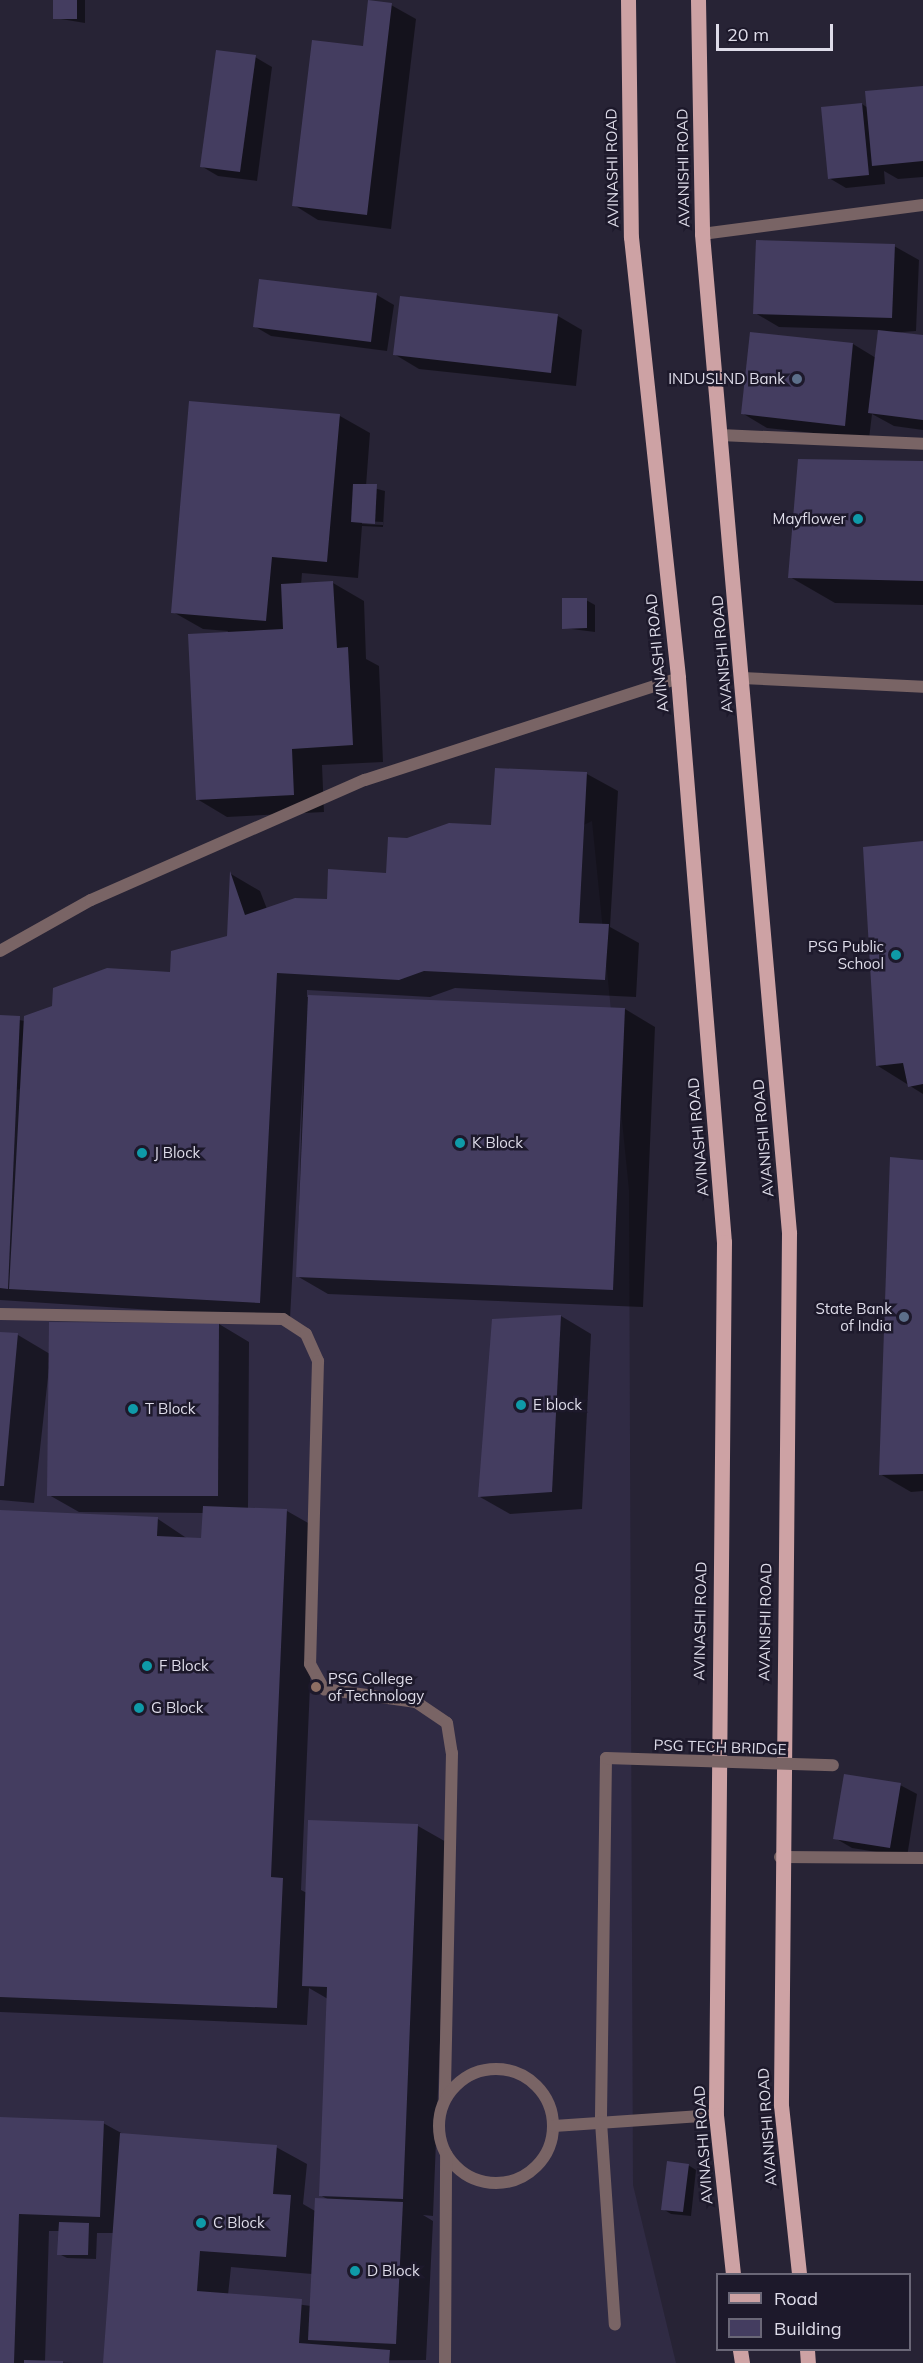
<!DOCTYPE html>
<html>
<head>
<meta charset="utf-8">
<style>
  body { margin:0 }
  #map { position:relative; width:923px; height:2363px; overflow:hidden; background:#272335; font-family:Mulish,sans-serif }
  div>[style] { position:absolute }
  .built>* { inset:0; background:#302b44 }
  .shadow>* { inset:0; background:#0007 }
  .building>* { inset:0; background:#443d60 }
  .service>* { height:12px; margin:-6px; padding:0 6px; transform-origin:6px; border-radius:6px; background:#796465 }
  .service>.ring { margin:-6px; padding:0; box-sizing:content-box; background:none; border:12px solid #796465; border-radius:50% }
  .minor>* { height:12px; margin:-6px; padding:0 6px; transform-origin:6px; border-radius:6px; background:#796465 }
  .tertiary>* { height:12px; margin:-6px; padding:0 6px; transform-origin:6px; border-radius:6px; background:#796465 }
  .primary>* { height:15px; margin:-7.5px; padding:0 7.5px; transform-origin:7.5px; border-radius:7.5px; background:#cda2a4 }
  .pedestrian-bridge>* { height:12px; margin:-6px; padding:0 6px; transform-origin:6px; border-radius:6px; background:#796465 }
  .dots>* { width:16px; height:16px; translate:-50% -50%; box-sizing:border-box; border:3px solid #1d192b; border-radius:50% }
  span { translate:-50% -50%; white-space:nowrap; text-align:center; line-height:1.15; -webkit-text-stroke:5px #1d192b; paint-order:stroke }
  .street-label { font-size:15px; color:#dedce9 }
  .poi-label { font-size:15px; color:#dedce9 }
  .right { translate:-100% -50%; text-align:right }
  .left { translate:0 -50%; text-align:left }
  .legend { position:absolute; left:716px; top:2273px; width:195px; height:78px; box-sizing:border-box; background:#1d192b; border:2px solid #6a6777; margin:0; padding:8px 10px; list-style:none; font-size:18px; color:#dedce9 }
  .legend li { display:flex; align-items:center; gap:12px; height:30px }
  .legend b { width:30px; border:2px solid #6a6777 }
  .scale { position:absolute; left:716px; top:24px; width:117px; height:27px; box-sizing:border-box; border:3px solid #dedce9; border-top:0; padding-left:8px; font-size:18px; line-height:21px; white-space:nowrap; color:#dedce9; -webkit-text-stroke:4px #1d192b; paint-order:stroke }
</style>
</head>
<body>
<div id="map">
  <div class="built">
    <i style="clip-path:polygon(592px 821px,629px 1190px,633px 2185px,676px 2363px,0 2363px,0 1098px)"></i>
  </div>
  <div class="shadow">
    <i style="clip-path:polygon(55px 0,85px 0,85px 23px,55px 18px)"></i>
    <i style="clip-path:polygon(391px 5px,416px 19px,391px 229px,318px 220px,294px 205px,364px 48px)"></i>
    <i style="clip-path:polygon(255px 57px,272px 67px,257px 181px,218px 176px,201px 166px)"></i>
    <i style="clip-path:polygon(923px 88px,923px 177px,898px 179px,884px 171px,885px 184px,846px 188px,829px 178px,862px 104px,868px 108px)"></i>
    <i style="clip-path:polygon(894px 246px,919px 260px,916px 331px,889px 333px,923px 337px,923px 430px,894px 426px,872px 414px,869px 439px,767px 428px,742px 413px,751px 334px,853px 344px,876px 358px,879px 330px,779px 327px,755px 313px)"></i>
    <i style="clip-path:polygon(377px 295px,394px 305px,387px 351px,271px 336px,254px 326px)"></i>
    <i style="clip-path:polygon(558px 316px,582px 330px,576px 386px,419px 369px,394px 354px)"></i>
    <i style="clip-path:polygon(evenodd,340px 416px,370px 433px,366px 486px,385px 491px,383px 527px,362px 526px,358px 578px,302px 573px,301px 585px,333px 583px,364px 601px,366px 659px,379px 666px,383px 762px,322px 765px,324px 812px,227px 817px,197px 799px,228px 631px,203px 629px,173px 612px,340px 416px,362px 521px,383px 522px,383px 525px,362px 524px,362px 521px)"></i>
    <i style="clip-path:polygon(923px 462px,923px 605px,835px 603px,790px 577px)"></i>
    <i style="clip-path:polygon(586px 600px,595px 605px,595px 632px,564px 628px)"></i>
    <i style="clip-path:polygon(496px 769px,587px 774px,618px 791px,610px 927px,639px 943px,636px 997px,455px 988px,430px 997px,307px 990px,307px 997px,625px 1009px,655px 1027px,643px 1307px,328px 1294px,297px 1276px,303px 1073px,290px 1319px,0 1300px,0 1017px,25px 1021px,171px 974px,228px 938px,231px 874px,260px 891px,267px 909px,328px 901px,387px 874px,407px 839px,493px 827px)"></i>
    <i style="clip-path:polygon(923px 843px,923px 1094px,878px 1066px)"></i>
    <i style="clip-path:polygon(923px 1162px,923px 1491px,911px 1492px,880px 1474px)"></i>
    <i style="clip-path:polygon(561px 1316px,591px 1334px,582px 1509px,510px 1514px,480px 1497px)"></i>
    <i style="clip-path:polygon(evenodd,219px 1324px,249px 1342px,248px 1509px,287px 1511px,317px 1528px,301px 1890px,307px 1893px,418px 1826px,448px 1843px,433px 2216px,423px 2215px,433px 2221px,426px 2360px,104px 2363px,114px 2233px,97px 2233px,96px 2259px,67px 2258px,59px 2254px,60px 2231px,49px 2231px,45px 2362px,73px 2363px,0 2363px,0 2119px,103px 2123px,125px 2135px,276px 2147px,307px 2164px,303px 2204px,315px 2211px,329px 2200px,320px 2195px,328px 1999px,309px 1988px,307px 2025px,0 2012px,0 1512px,158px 1519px,188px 1539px,203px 1540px,204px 1513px,79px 1512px,49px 1495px,50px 1359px,34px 1503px,0 1500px,0 1333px,18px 1335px,50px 1354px,219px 1324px,231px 2267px,312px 2274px,311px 2306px,228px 2295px,231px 2267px)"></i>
    <i style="clip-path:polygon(900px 1785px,917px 1794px,907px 1857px,852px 1848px,835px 1838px)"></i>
    <i style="clip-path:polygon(688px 2165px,696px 2170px,691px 2216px,671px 2214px,663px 2209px)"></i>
  </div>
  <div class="building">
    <i style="clip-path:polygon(53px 0,77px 0,77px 19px,53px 19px)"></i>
    <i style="clip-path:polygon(368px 0,392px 3px,367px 215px,292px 206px,312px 40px,363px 46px)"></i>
    <i style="clip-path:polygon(216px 50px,256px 55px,240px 172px,200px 167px)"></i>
    <i style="clip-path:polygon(923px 86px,923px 161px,872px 166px,865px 91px)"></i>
    <i style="clip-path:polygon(862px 103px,869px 175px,828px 179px,821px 107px)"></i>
    <i style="clip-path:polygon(756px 240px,895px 244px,892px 318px,753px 314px)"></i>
    <i style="clip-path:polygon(259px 279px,377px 293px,371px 342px,253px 327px)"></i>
    <i style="clip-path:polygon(400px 296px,558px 314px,551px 373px,393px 355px)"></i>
    <i style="clip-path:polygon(878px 330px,923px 335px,923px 420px,868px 413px)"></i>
    <i style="clip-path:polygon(750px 332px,853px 343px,845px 426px,741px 414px)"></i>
    <i style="clip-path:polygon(189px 401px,340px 414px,327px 562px,272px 557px,266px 621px,171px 613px)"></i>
    <i style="clip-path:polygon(798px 459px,923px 461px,923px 581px,788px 578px)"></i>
    <i style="clip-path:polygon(353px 484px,377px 484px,375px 524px,351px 522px)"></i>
    <i style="clip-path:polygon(333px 581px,337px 648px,348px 647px,353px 745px,292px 749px,294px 795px,196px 800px,188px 634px,283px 629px,281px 584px)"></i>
    <i style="clip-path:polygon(562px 598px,587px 598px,587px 628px,562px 629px)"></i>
    <i style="clip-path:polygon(495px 768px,587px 772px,579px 923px,609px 924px,605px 980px,424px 971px,399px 980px,277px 973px,260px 1303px,9px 1289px,24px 1016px,52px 1006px,53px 988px,107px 968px,170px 972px,171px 951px,227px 936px,230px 871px,245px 915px,295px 898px,327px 899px,328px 869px,386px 873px,388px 837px,407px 838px,449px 823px,491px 825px)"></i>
    <i style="clip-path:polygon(923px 841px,923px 1084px,908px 1087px,903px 1063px,876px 1066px,863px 847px)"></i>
    <i style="clip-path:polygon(308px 995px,625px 1008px,613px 1290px,296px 1277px)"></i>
    <i style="clip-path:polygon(0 1015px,20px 1016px,8px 1289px,0 1288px)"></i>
    <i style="clip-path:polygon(890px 1157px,923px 1160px,923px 1474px,879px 1475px)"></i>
    <i style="clip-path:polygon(561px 1315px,552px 1492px,478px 1497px,492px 1319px)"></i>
    <i style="clip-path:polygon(49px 1322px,219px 1323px,218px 1496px,47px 1496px)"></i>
    <i style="clip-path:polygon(0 1332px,18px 1333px,4px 1486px,0 1486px)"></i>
    <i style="clip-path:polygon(203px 1506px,287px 1509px,271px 1877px,283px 1878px,277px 2008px,0 1997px,0 1510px,158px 1517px,157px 1536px,201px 1538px)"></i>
    <i style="clip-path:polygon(844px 1774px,901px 1783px,890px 1848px,833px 1839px)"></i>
    <i style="clip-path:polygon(308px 1820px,418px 1824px,403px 2199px,319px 2196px,327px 1987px,302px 1986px)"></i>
    <i style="clip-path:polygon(0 2117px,104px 2121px,100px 2217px,19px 2214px,14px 2363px,0 2363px)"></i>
    <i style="clip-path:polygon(120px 2133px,277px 2145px,273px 2194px,291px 2195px,286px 2257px,200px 2251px,197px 2291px,302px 2299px,299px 2343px,390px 2350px,389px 2363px,103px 2363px)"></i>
    <i style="clip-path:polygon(667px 2161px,689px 2164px,683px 2212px,661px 2210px)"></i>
    <i style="clip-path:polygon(315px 2198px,403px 2202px,396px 2344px,308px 2340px)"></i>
    <i style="clip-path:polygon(59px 2222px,89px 2223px,88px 2255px,57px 2255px)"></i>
    <i style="clip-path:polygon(24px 2360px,63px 2361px,63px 2363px,24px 2363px)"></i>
  </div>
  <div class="service">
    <i style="left:0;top:1314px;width:283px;rotate:1deg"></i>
    <i style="left:283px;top:1319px;width:27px;rotate:33deg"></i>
    <i style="left:306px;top:1334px;width:30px;rotate:66deg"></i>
    <i style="left:318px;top:1361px;width:303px;rotate:91.5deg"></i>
    <i style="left:310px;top:1664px;width:29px;rotate:61deg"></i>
    <i style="left:324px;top:1689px;width:93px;rotate:8deg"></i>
    <i style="left:416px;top:1702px;width:37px;rotate:34deg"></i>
    <i style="left:447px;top:1723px;width:30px;rotate:81deg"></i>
    <i style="left:452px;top:1753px;width:346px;rotate:91.2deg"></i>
    <i style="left:606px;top:1758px;width:364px;rotate:90.8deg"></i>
    <i style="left:601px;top:2122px;width:203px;rotate:86.1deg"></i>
    <i class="ring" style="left:439px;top:2069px;width:102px;height:102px"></i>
    <i style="left:554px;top:2126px;width:162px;rotate:-3.9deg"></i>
    <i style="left:445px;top:2363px;width:209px;rotate:-89.7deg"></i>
  </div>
  <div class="minor">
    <i style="left:702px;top:234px;width:223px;rotate:-7.5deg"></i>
    <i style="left:720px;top:435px;width:203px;rotate:2.5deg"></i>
    <i style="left:742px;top:678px;width:181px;rotate:2.8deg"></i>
    <i style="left:780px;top:1857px;width:143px;rotate:0.4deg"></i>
  </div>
  <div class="tertiary">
    <i style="left:0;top:951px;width:104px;rotate:-29.3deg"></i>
    <i style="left:91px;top:900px;width:299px;rotate:-23.7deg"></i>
    <i style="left:365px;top:780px;width:329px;rotate:-18deg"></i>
  </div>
  <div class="primary">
    <i style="left:628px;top:0;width:237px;rotate:89.3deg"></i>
    <i style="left:631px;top:237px;width:443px;rotate:83.9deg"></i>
    <i style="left:678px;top:678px;width:566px;rotate:85.34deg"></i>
    <i style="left:724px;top:1242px;width:873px;rotate:90.53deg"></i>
    <i style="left:716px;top:2115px;width:160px;rotate:83.9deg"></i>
    <i style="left:698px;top:0;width:234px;rotate:89deg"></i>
    <i style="left:702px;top:234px;width:1003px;rotate:85.02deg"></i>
    <i style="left:789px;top:1233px;width:872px;rotate:90.53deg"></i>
    <i style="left:781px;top:2105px;width:170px;rotate:83.9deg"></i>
    <i style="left:740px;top:2350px;width:13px;rotate:81deg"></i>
    <i style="left:807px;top:2350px;width:13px;rotate:86deg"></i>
  </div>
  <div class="pedestrian-bridge">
    <i style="left:606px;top:1758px;width:227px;rotate:1.8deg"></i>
  </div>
  <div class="dots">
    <i style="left:797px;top:379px;background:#5c6f8a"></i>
    <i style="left:858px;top:519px;background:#0f9aa8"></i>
    <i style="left:896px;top:955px;background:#0f9aa8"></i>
    <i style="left:460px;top:1143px;background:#0f9aa8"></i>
    <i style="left:142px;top:1153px;background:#0f9aa8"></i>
    <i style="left:904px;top:1317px;background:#5c6f8a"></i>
    <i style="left:521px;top:1405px;background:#0f9aa8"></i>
    <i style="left:133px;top:1409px;background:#0f9aa8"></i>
    <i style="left:147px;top:1666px;background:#0f9aa8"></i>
    <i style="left:316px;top:1687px;background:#8d6e63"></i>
    <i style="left:139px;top:1708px;background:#0f9aa8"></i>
    <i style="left:201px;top:2223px;background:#0f9aa8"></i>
    <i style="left:355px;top:2271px;background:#0f9aa8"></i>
  </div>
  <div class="street-label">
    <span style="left:612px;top:168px;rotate:-91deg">AVINASHI ROAD</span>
    <span style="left:683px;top:168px;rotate:-91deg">AVANISHI ROAD</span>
    <span style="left:657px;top:653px;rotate:-96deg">AVINASHI ROAD</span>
    <span style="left:722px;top:654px;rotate:-95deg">AVANISHI ROAD</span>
    <span style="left:698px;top:1137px;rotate:-95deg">AVINASHI ROAD</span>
    <span style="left:763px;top:1138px;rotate:-95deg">AVANISHI ROAD</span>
    <span style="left:700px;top:1621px;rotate:-89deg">AVINASHI ROAD</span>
    <span style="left:765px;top:1622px;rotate:-89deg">AVANISHI ROAD</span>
    <span style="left:720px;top:1747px;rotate:2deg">PSG TECH BRIDGE</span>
    <span style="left:767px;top:2127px;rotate:-94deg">AVANISHI ROAD</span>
    <span style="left:703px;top:2145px;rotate:-94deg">AVINASHI ROAD</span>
  </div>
  <div class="poi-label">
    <span class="right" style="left:785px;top:379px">INDUSLND Bank</span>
    <span class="right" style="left:846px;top:519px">Mayflower</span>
    <span class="right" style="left:884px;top:955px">PSG Public<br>School</span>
    <span class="left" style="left:472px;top:1143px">K Block</span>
    <span class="left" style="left:154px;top:1153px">J Block</span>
    <span class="right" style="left:892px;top:1317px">State Bank<br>of India</span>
    <span class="left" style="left:533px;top:1405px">E block</span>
    <span class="left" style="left:145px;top:1409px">T Block</span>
    <span class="left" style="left:159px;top:1666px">F Block</span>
    <span class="left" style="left:328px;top:1687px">PSG College<br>of Technology</span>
    <span class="left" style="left:151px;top:1708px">G Block</span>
    <span class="left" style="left:213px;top:2223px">C Block</span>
    <span class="left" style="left:367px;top:2271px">D Block</span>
  </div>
  <ul class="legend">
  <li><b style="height:8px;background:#cda2a4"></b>Road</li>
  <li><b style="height:16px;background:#443d60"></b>Building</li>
  </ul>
  <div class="scale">20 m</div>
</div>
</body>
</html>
